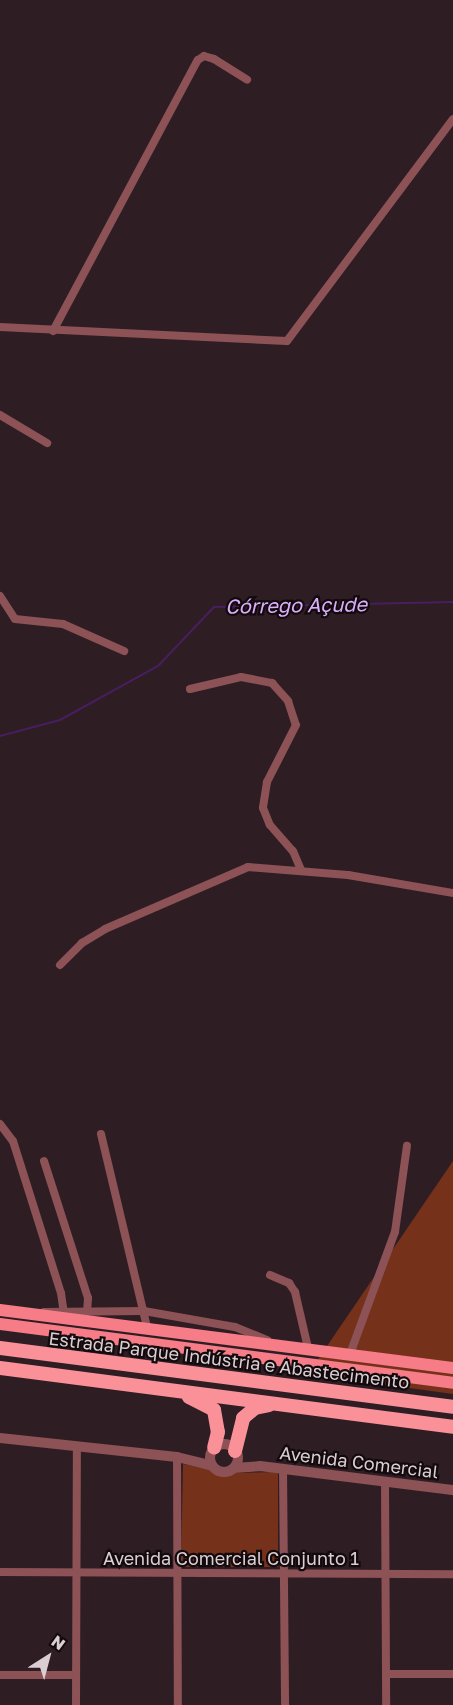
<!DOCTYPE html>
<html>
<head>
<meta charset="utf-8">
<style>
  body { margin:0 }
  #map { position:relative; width:453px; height:1705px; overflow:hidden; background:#2f1d24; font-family:"Golos Text",sans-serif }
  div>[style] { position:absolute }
  .green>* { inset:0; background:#76311b }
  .stream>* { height:2px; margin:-1px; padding:0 1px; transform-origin:1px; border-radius:1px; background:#471e5f }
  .minor>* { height:8px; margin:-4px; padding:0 4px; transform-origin:4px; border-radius:4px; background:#8c5256 }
  .tertiary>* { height:10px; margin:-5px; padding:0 5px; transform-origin:5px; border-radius:5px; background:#8c5256 }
  .tertiary>.ring { margin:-5px; padding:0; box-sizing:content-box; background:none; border:10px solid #8c5256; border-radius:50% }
  .primary>* { height:12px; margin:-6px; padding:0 6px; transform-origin:6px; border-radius:6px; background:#f67c87 }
  .trunk>* { height:14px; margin:-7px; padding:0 7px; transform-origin:7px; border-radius:7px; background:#fa9199 }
  span { translate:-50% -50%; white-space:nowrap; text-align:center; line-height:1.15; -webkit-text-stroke:4.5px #120a0d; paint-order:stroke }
  .street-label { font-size:18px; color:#dbced3 }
  .water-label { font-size:20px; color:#dbaefb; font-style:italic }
  .north { position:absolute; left:18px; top:1627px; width:60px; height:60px; -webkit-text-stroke:4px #120a0d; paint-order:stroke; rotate:36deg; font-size:16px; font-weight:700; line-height:24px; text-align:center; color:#dbced3 }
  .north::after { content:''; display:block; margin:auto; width:21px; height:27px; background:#dbced3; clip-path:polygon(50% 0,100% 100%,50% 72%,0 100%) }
</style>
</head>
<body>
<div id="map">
  <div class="green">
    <i style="clip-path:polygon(453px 1161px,453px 1394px,308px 1374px)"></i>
    <i style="clip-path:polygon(183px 1464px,228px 1473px,278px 1472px,278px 1567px,181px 1567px)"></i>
  </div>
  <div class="stream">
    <i style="left:0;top:736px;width:62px;rotate:-14.9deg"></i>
    <i style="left:60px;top:720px;width:112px;rotate:-28.9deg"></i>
    <i style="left:158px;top:666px;width:81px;rotate:-46.5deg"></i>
    <i style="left:214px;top:607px;width:239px;rotate:-1.2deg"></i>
  </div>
  <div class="minor">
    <i style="left:0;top:327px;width:287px;rotate:2.8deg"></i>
    <i style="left:287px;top:341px;width:277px;rotate:-53.2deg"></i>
    <i style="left:53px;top:331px;width:307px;rotate:-61.9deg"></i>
    <i style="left:198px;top:60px;width:7px;rotate:-34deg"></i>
    <i style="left:204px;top:56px;width:10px;rotate:17deg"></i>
    <i style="left:214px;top:59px;width:39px;rotate:32deg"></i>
    <i style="left:0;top:415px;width:55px;rotate:30.8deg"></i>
    <i style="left:0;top:596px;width:27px;rotate:57deg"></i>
    <i style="left:15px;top:619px;width:48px;rotate:5.9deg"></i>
    <i style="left:63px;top:624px;width:67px;rotate:23.9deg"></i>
    <i style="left:190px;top:689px;width:52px;rotate:-13.2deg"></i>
    <i style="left:241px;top:677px;width:32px;rotate:11deg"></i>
    <i style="left:272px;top:683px;width:24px;rotate:48deg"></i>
    <i style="left:288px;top:701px;width:25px;rotate:72deg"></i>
    <i style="left:296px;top:725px;width:64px;rotate:117deg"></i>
    <i style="left:267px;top:782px;width:26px;rotate:99deg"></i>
    <i style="left:263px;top:808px;width:18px;rotate:68deg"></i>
    <i style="left:270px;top:825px;width:35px;rotate:49deg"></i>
    <i style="left:293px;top:851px;width:21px;rotate:67deg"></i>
    <i style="left:60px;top:965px;width:31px;rotate:-45deg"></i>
    <i style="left:82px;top:943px;width:27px;rotate:-31deg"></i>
    <i style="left:105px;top:929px;width:156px;rotate:-23.4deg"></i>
    <i style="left:248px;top:867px;width:100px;rotate:4.6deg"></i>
    <i style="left:348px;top:875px;width:107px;rotate:9.7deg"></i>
    <i style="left:0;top:1124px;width:21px;rotate:53deg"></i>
    <i style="left:13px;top:1141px;width:159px;rotate:72.5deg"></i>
    <i style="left:61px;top:1293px;width:21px;rotate:82deg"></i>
    <i style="left:101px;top:1134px;width:198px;rotate:76.6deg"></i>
    <i style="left:44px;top:1161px;width:144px;rotate:72.2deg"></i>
    <i style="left:88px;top:1298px;width:13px;rotate:94deg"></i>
    <i style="left:270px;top:1275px;width:21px;rotate:23deg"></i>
    <i style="left:289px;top:1283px;width:11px;rotate:56deg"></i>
    <i style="left:295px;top:1292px;width:57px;rotate:76.9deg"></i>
    <i style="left:44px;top:1312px;width:100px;rotate:-0.6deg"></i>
    <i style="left:144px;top:1311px;width:92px;rotate:10deg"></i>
    <i style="left:235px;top:1327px;width:35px;rotate:22deg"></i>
    <i style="left:350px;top:1354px;width:130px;rotate:-69.8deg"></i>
    <i style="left:395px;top:1232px;width:87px;rotate:-82.1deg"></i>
    <i style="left:177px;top:1457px;width:248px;rotate:89.8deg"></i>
    <i style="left:283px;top:1469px;width:236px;rotate:89.5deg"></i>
    <i style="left:385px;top:1482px;width:223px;rotate:89.7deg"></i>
    <i style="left:0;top:1572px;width:453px;rotate:0.3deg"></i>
    <i style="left:386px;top:1674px;width:67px"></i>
    <i style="left:0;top:1675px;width:76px"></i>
    <i style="left:76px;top:1705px;width:257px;rotate:-89.8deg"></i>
  </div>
  <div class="tertiary">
    <i style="left:0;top:1438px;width:178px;rotate:6.1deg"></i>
    <i style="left:177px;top:1457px;width:36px;rotate:14deg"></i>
    <i class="ring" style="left:210px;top:1444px;width:18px;height:18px"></i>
    <i style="left:234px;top:1468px;width:26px;rotate:-4deg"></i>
    <i style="left:260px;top:1466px;width:194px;rotate:7.1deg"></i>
  </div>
  <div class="primary">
    <i style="left:0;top:1310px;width:457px;rotate:7.3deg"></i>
    <i style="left:0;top:1324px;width:457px;rotate:7.4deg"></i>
  </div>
  <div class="trunk">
    <i style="left:0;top:1348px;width:457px;rotate:7.4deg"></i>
    <i style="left:0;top:1368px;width:457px;rotate:7.4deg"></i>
    <i style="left:189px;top:1397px;width:28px;rotate:27deg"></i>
    <i style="left:214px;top:1410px;width:22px;rotate:80deg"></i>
    <i style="left:218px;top:1432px;width:16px;rotate:104deg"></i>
    <i style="left:235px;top:1451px;width:34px;rotate:-76deg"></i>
    <i style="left:243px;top:1418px;width:16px;rotate:-40deg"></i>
    <i style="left:255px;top:1408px;width:14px;rotate:-12deg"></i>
  </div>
  <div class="street-label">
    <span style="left:229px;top:1360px;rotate:7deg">Estrada Parque Indústria e Abastecimento</span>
    <span style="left:359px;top:1462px;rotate:7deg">Avenida Comercial</span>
    <span style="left:231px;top:1558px">Avenida Comercial Conjunto 1</span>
  </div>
  <div class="water-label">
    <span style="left:296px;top:605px;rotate:-1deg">Córrego Açude</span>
  </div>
  <div class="north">N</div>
</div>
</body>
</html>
